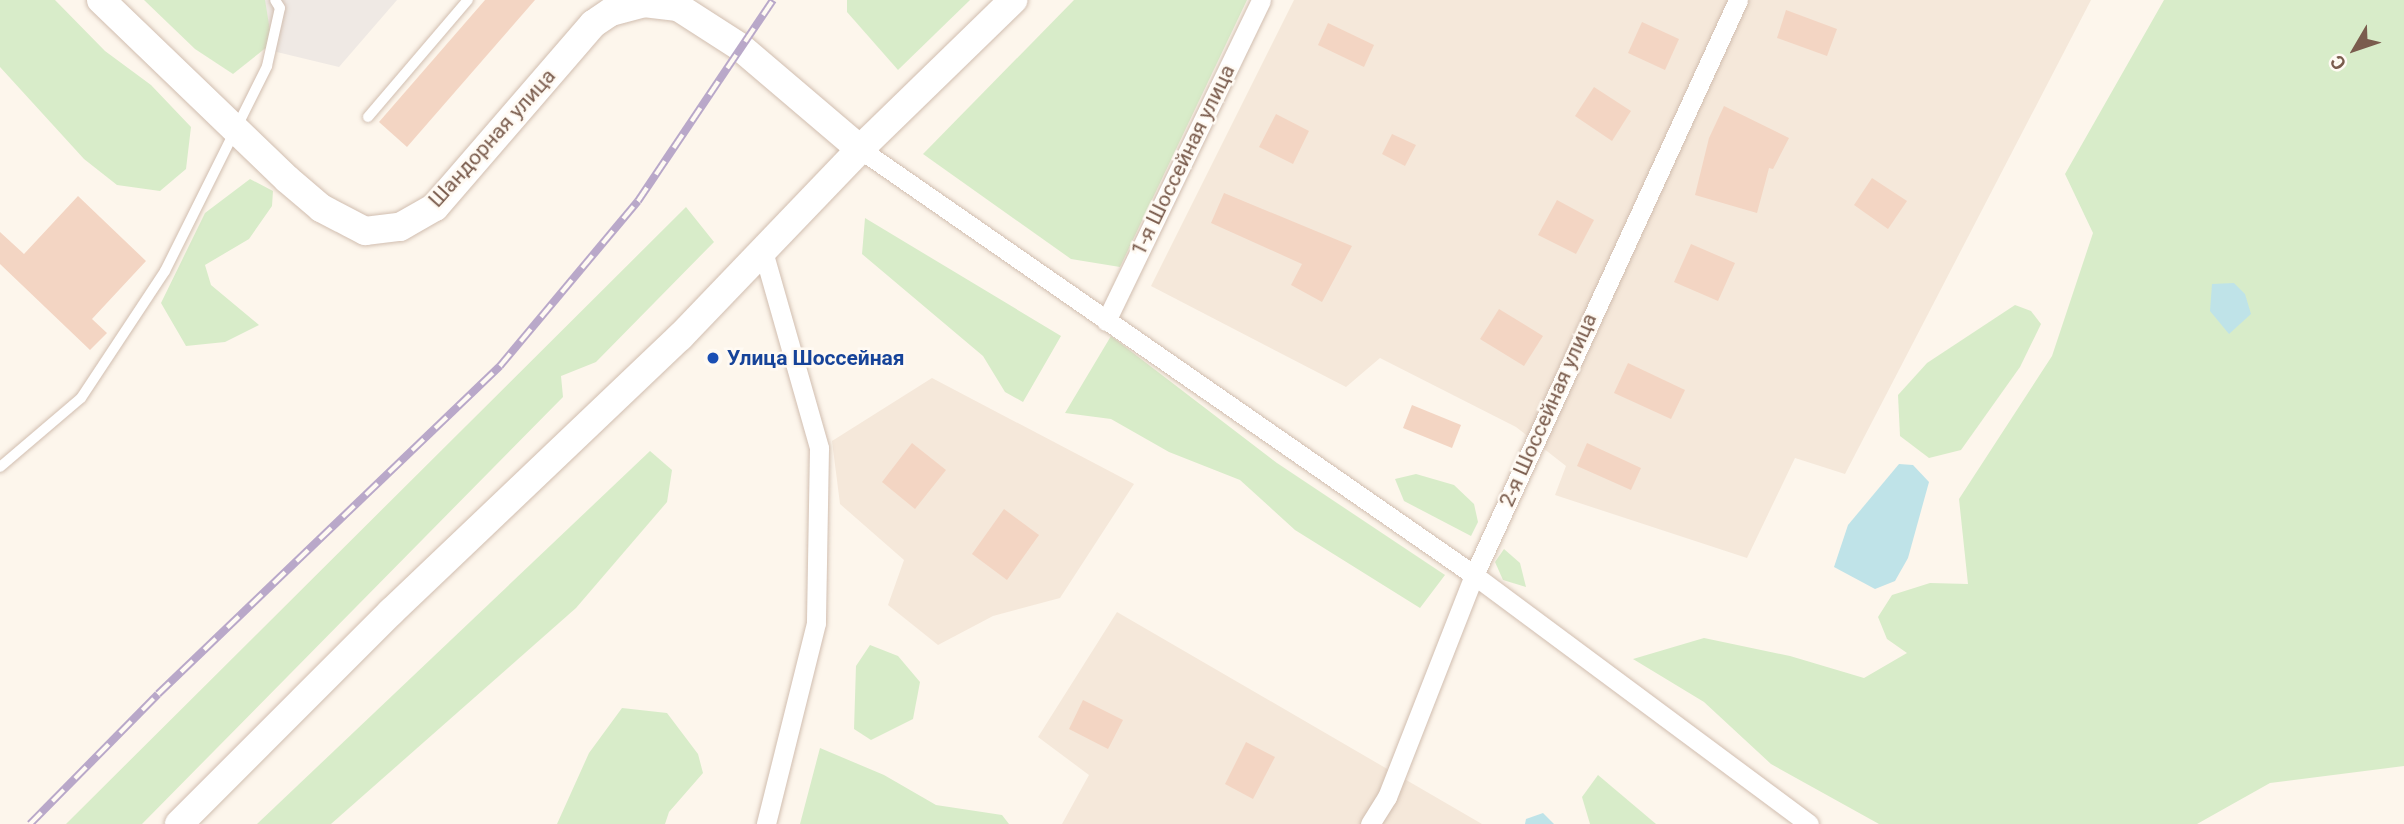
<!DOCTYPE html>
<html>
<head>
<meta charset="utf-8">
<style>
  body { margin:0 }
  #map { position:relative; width:2404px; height:824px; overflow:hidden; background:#fdf6ec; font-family:Roboto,sans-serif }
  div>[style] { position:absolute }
  .residential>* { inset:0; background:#f5e8da }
  .industrial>* { inset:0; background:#efe9e4 }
  .green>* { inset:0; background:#d8ecc9 }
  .water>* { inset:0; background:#bfe3e8 }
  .building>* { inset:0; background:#f3d5c3 }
  .roads { filter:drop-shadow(0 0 2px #d1beb0) drop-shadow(0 0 2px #d1beb0) }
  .lane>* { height:10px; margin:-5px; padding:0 5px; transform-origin:5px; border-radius:5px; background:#fff }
  .street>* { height:19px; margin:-9.5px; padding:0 9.5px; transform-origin:9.5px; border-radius:9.5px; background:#fff }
  .secondary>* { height:28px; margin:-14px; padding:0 14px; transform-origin:14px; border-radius:14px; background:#fff }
  .rail>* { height:8px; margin-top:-4px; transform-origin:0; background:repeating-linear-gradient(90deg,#fffaf3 0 16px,#b9a8c9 0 32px); box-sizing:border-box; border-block:2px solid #b9a8c9 }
  .dots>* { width:19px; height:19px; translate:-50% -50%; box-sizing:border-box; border:4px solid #fffaf3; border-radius:50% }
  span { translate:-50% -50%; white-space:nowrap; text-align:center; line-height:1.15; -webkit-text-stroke:5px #fffaf3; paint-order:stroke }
  .street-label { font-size:21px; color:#7a5c4d }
  .transit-label { font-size:21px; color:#164399; font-weight:700 }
  .left { translate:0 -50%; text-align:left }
  .north { position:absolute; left:2320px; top:14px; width:70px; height:70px; -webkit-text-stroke:5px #fffaf3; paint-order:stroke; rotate:231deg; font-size:19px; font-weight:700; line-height:28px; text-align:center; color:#7a5c4d }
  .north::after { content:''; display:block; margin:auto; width:24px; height:32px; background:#7a5c4d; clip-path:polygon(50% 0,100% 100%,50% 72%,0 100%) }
</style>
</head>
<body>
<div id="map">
  <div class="residential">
    <i style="clip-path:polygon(1294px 0,2091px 0,1845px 474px,1795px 458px,1747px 558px,1555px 495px,1566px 466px,1516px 427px,1380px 358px,1346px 387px,1151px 286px)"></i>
    <i style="clip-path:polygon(932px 378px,1134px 484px,1060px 598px,993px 616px,938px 645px,888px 605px,904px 560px,840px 504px,832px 441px)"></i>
    <i style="clip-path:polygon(1117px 612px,1482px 824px,1062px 824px,1089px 775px,1038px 737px)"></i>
  </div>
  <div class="industrial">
    <i style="clip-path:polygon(195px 0,397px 0,339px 67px,240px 43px)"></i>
  </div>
  <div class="green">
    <i style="clip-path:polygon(0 0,55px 0,105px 51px,151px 85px,191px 127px,186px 169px,160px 191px,117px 185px,84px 159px,0 67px)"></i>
    <i style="clip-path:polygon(144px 0,265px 0,272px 43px,233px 74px,195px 49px)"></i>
    <i style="clip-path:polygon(847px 0,970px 0,898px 70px,847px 12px)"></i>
    <i style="clip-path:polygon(1074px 0,1247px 0,1120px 267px,1071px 259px,923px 154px)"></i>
    <i style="clip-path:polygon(2164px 0,2404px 0,2404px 766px,2270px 783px,2197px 824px,1879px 824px,1771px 764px,1704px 702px,1633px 659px,1704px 638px,1790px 656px,1864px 678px,1907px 653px,1887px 639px,1878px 617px,1892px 595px,1930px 583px,1968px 584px,1959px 499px,2052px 356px,2093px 233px,2065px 174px)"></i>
    <i style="clip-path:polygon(250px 179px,273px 191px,272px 206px,249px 239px,205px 265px,211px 285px,259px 325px,225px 342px,186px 346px,161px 303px,205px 213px)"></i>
    <i style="clip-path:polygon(686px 207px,714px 242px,596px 362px,561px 376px,563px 397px,142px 824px,66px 824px)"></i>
    <i style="clip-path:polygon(865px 218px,1061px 336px,1023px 402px,1005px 392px,983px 356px,862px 254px)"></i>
    <i style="clip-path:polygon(2015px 305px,2031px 311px,2041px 324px,2020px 367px,1961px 450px,1929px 458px,1900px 436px,1898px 395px,1927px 363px)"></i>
    <i style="clip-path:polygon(1111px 336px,1277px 463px,1445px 575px,1420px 608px,1295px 530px,1240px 480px,1169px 452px,1111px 419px,1065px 413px)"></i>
    <i style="clip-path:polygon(650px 451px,672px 470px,667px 502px,576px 608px,331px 824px,257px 824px)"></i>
    <i style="clip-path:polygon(1416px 474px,1454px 485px,1474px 504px,1478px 522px,1471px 536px,1404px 501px,1395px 479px)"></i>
    <i style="clip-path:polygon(1504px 549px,1520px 563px,1526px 587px,1503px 580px,1495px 562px)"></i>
    <i style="clip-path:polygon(870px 645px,898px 656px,920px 682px,913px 719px,871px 740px,854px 729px,856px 666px)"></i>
    <i style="clip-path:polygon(622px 708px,667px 713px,698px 754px,703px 773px,669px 812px,665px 824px,557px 824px,589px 753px)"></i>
    <i style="clip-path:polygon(820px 748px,884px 775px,936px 805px,1002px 815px,1009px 824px,800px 824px)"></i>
    <i style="clip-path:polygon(1598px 775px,1656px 824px,1590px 824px,1582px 797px)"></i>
  </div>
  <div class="water">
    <i style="clip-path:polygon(2234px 283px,2245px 294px,2251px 314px,2229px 334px,2210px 311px,2212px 284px)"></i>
    <i style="clip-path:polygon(1899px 464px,1913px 465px,1929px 482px,1908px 558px,1895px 581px,1875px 589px,1834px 567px,1848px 525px)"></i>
    <i style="clip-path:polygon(1543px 813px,1554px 824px,1525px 824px,1526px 819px)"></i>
  </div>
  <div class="building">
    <i style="clip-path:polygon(485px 0,535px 0,407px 147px,379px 122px)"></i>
    <i style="clip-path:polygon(1786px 10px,1837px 29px,1827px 56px,1777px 38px)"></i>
    <i style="clip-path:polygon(1642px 22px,1679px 39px,1665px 70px,1628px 53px)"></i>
    <i style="clip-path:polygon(1328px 23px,1374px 45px,1364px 67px,1318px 45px)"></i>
    <i style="clip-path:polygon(1594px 87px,1631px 111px,1612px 141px,1575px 116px)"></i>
    <i style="clip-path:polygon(1724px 106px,1789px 138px,1773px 169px,1769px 168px,1757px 213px,1695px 195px,1709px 138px)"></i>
    <i style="clip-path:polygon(1276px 114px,1309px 131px,1293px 164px,1259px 147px)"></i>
    <i style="clip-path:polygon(1392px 134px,1416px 145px,1405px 166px,1382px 154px)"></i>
    <i style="clip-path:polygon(1872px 178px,1907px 201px,1888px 229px,1854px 205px)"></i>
    <i style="clip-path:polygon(1224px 193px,1352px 246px,1322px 302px,1291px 285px,1302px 264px,1211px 223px)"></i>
    <i style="clip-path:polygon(78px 196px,146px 261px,92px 319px,107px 333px,90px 350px,0 264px,0 232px,24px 254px)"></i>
    <i style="clip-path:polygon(1557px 200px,1594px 220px,1576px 254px,1538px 235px)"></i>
    <i style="clip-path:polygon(1691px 244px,1735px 263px,1718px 301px,1674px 282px)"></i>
    <i style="clip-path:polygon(1499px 309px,1543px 336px,1524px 366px,1480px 339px)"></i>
    <i style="clip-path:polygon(1628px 363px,1685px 390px,1671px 419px,1614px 393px)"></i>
    <i style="clip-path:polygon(1412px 405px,1461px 425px,1452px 448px,1403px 428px)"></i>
    <i style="clip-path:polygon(912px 443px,946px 470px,915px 509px,882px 482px)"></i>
    <i style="clip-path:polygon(1587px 443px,1641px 468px,1631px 490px,1577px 466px)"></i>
    <i style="clip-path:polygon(1004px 509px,1039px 535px,1007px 580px,972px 554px)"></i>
    <i style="clip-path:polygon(1083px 700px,1123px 720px,1108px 749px,1069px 729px)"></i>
    <i style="clip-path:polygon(1246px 742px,1275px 757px,1253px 799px,1225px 784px)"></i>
  </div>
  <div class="roads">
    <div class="lane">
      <i style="left:368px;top:117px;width:154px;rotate:-49.5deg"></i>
      <i style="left:0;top:467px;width:106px;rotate:-40.4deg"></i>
      <i style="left:81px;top:398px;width:152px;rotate:-56.5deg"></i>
      <i style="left:165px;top:271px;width:229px;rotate:-63.5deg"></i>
      <i style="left:267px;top:66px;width:59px;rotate:-77.4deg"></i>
      <i style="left:280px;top:8px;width:9px;rotate:-122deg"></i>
    </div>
    <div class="street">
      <i style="left:860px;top:149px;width:747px;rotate:34.75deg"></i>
      <i style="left:1474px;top:575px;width:417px;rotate:36.6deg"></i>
      <i style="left:763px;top:251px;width:205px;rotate:74.1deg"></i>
      <i style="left:819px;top:448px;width:175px;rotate:91deg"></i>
      <i style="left:816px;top:623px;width:207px;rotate:104deg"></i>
      <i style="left:1106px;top:321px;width:356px;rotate:-64.2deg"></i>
      <i style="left:1370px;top:824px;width:32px;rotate:-58deg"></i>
      <i style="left:1387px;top:797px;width:238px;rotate:-68.6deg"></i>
      <i style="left:1474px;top:575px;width:633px;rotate:-65.34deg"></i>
    </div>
    <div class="secondary">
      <i style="left:101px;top:0;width:258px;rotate:43.9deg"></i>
      <i style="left:287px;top:179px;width:45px;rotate:40.5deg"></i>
      <i style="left:321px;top:208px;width:50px;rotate:27.6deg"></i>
      <i style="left:365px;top:231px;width:35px;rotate:-7deg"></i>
      <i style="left:400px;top:227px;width:40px;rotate:-29.7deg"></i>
      <i style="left:435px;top:207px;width:242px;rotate:-49.2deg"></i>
      <i style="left:593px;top:24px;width:22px;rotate:-34deg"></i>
      <i style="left:611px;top:12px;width:34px;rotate:-15deg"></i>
      <i style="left:644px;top:3px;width:34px;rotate:7deg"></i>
      <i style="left:678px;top:7px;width:74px;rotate:32.8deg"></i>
      <i style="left:740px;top:47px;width:157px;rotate:40.4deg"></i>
      <i style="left:179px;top:824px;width:300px;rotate:-45deg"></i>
      <i style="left:391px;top:612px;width:399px;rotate:-43.6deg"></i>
      <i style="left:680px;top:337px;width:260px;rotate:-46.2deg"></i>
      <i style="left:860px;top:149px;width:214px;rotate:-44.2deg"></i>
    </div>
  </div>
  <div class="rail">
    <i style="left:30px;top:824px;width:182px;rotate:-45.4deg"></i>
    <i style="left:158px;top:694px;width:474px;rotate:-43.8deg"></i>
    <i style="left:500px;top:366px;width:215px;rotate:-50.1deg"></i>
    <i style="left:638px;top:201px;width:242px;rotate:-56.1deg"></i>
  </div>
  <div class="dots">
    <i style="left:713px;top:358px;background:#1a4fb4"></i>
  </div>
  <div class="street-label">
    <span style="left:492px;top:138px;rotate:-48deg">Шандорная улица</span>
    <span style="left:1183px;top:160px;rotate:-64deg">1-я Шоссейная улица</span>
    <span style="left:1548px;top:410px;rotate:-66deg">2-я Шоссейная улица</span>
  </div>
  <div class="transit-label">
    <span class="left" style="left:727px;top:358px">Улица Шоссейная</span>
  </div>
  <div class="north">С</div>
</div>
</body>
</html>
